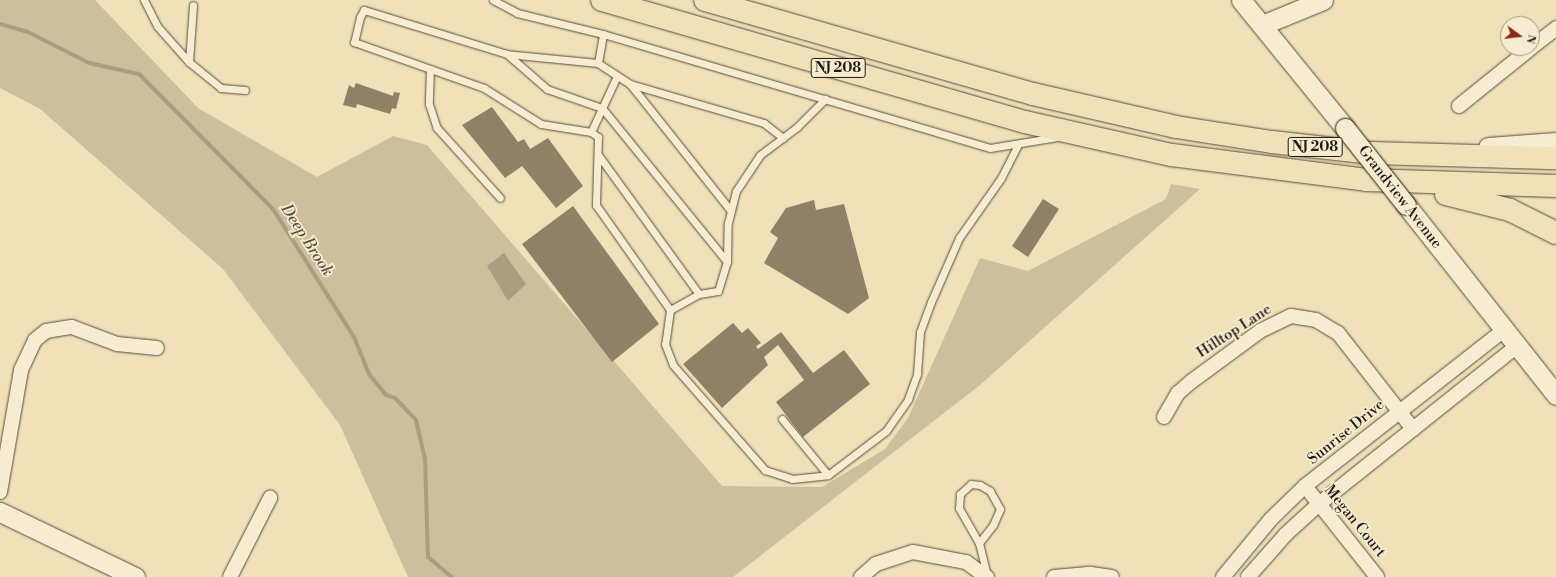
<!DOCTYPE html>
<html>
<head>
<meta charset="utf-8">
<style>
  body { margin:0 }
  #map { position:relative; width:1556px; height:577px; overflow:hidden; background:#f0e1b9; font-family:"Libre Bodoni",serif }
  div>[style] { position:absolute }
  .green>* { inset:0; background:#cdbf9c }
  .water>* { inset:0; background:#aa9d80 }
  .stream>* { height:4px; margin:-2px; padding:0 2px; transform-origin:2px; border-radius:2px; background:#aa9d80 }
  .building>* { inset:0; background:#8e8168 }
  .roads { filter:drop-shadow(0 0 1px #564c3b) drop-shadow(0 0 1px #564c3b) }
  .lane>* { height:7px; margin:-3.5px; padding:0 3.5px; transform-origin:3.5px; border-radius:3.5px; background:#f5ecd2 }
  .street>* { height:14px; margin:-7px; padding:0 7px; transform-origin:7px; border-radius:7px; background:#f5ecd2 }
  .secondary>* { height:19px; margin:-9.5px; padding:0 9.5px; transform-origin:9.5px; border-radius:9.5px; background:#f5ecd2 }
  .highway>* { height:22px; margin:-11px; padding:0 11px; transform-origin:11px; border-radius:11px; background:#f0e1b9 }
  .bridges { filter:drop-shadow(0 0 1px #231a11) drop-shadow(0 0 1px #231a11) }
  .secondary-bridge>* { height:19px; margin:-9.5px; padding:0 9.5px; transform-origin:9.5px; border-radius:9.5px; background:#f5ecd2 }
  span { translate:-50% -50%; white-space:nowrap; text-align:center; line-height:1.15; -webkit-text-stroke:3.5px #f5ecd2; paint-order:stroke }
  .shield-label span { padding:1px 3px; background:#f5ecd2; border:1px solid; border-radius:3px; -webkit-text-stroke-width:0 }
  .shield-label { font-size:14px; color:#231a11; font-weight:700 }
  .street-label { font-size:15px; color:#231a11 }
  .water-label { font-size:16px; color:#594e3d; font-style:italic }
  .north { position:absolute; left:1500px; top:16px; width:40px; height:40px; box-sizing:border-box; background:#f5ecd2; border:1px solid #a19885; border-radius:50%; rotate:105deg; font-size:11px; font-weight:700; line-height:16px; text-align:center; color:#231a11 }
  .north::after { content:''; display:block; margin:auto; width:14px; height:18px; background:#8f2418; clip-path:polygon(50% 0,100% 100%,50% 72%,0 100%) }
</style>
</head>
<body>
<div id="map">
  <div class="green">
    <i style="clip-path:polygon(0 0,95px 0,198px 108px,317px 177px,393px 136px,427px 145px,722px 486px,822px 487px,885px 449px,908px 418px,980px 258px,1028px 271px,1166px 199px,1171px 184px,1200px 189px,980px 385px,733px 577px,408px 577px,340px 425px,223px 269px,40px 109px,0 88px)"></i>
  </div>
  <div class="water">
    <i style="clip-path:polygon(504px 253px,526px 284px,508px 301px,487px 266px)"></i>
  </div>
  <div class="stream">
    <i style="left:0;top:24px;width:29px;rotate:16deg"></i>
    <i style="left:28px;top:32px;width:68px;rotate:26.9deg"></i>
    <i style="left:89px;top:63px;width:51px;rotate:12.4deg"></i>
    <i style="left:139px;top:74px;width:190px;rotate:45.2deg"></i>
    <i style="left:273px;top:209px;width:151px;rotate:57.7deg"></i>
    <i style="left:354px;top:337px;width:40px;rotate:68deg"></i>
    <i style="left:369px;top:374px;width:27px;rotate:51deg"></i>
    <i style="left:386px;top:395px;width:9px;rotate:18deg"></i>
    <i style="left:395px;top:398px;width:30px;rotate:46deg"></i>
    <i style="left:416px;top:420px;width:39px;rotate:77deg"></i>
    <i style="left:425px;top:458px;width:99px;rotate:88.3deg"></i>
    <i style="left:428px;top:557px;width:31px;rotate:40deg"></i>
  </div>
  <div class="building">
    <i style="clip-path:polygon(356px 83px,393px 96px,394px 92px,400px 93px,396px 109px,392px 108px,390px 114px,357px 104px,356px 108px,343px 105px,349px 85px,354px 88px)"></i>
    <i style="clip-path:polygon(492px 107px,518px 142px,524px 139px,530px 149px,548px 138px,583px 186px,556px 208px,522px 166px,505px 178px,462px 125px)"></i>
    <i style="clip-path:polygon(1043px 199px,1059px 209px,1028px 257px,1012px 246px)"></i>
    <i style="clip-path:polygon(814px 200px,816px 210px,844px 204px,869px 298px,848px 314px,764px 263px,778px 238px,770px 232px,786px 208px)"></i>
    <i style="clip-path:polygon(573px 206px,659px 324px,612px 362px,522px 244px)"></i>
    <i style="clip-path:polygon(733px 323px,742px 333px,748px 328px,761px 343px,756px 346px,758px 349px,781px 332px,813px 373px,844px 350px,870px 384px,803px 437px,776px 402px,804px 380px,778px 345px,764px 357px,768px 365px,722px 408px,683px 364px)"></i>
  </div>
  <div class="roads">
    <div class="lane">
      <i style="left:144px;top:0;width:29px;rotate:63deg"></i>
      <i style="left:157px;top:26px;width:48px;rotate:48.4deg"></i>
      <i style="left:189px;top:62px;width:41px;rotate:39.1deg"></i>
      <i style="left:221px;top:88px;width:24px;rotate:5deg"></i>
      <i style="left:493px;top:0;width:27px;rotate:28deg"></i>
      <i style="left:517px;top:13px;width:89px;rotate:13.7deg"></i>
      <i style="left:603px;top:34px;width:403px;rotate:16.4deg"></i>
      <i style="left:990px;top:148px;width:68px;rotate:-9.3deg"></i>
      <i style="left:507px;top:54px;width:53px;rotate:41.2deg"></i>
      <i style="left:547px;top:89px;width:58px;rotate:19.1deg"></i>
      <i style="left:602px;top:108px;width:198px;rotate:50.9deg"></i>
      <i style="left:189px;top:62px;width:57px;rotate:-86deg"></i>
      <i style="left:598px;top:63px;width:29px;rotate:-80deg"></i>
      <i style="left:430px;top:69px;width:35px;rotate:92deg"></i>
      <i style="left:429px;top:104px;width:25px;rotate:72deg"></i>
      <i style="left:437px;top:128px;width:94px;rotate:48deg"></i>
      <i style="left:630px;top:84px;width:162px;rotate:51.5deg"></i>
      <i style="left:591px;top:132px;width:62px;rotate:-65.1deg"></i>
      <i style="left:783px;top:138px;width:24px;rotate:-142deg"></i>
      <i style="left:764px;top:123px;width:140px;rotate:-163.8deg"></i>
      <i style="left:630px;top:84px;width:38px;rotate:-147deg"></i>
      <i style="left:598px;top:63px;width:91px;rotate:-174.4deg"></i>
      <i style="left:507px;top:54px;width:150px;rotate:-162.9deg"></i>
      <i style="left:364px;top:10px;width:8px;rotate:120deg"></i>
      <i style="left:360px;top:17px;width:26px;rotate:103deg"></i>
      <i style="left:354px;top:42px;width:138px;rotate:19.5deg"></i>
      <i style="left:484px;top:88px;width:67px;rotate:32.3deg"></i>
      <i style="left:541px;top:124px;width:51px;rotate:9.1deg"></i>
      <i style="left:591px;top:132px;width:9px;rotate:36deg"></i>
      <i style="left:598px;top:137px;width:68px;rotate:91.7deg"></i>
      <i style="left:596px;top:205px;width:128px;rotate:54.8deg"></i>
      <i style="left:670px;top:310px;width:33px;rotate:-29deg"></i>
      <i style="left:699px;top:294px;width:19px;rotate:-9deg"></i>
      <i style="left:718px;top:291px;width:30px;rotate:-73deg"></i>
      <i style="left:727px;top:262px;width:39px;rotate:-89deg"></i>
      <i style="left:728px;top:223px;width:33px;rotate:-76deg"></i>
      <i style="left:736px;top:191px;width:43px;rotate:-56.3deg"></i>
      <i style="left:760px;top:155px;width:46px;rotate:-37.1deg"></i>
      <i style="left:797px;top:127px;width:40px;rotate:-45deg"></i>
      <i style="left:599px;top:156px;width:170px;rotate:54.1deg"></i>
      <i style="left:670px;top:310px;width:34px;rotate:98deg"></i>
      <i style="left:665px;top:344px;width:22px;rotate:69deg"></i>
      <i style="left:673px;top:365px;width:140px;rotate:48.8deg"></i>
      <i style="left:765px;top:470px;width:28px;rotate:18deg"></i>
      <i style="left:792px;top:479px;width:36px;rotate:-6deg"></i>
      <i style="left:828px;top:475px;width:73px;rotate:-37.2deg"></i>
      <i style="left:886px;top:431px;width:39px;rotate:-55deg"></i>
      <i style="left:908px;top:399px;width:27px;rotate:-70deg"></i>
      <i style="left:917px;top:374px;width:42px;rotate:-85.9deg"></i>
      <i style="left:920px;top:332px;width:32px;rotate:-70deg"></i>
      <i style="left:931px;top:302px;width:70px;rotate:-66.4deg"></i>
      <i style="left:959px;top:238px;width:73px;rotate:-55deg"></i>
      <i style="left:1001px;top:178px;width:37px;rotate:-63deg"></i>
      <i style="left:782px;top:419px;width:72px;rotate:50.6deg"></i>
      <i style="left:979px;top:543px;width:23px;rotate:-52deg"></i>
      <i style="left:993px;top:525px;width:17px;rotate:-66deg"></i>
      <i style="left:1000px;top:509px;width:21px;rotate:-119deg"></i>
      <i style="left:990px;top:491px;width:12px;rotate:-149deg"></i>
      <i style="left:980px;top:485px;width:9px;rotate:-174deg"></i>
      <i style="left:971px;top:484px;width:15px;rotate:138deg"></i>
      <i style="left:960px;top:494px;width:14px;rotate:94deg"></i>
      <i style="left:959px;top:508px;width:40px;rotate:60.3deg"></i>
      <i style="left:979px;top:543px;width:33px;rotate:76deg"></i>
    </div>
    <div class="street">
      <i style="left:1532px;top:47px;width:31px;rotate:-38deg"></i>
      <i style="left:1459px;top:106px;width:92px;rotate:-38.9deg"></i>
      <i style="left:1164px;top:417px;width:28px;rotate:-60deg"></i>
      <i style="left:1178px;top:393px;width:18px;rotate:-41deg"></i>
      <i style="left:1192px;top:381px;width:84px;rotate:-36.3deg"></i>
      <i style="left:1260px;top:331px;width:34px;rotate:-26deg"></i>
      <i style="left:1291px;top:316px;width:25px;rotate:9deg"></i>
      <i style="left:1316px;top:320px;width:26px;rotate:31deg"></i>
      <i style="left:1338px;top:333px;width:122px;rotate:52deg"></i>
      <i style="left:1305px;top:486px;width:116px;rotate:51.6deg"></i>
      <i style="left:0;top:492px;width:124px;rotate:-80.2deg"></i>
      <i style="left:21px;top:370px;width:33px;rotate:-65deg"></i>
      <i style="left:35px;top:340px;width:14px;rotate:-39deg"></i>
      <i style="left:46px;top:331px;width:26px;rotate:-9deg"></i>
      <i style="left:72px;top:327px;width:48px;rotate:20.7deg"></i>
      <i style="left:117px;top:344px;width:40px;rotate:5.7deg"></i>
      <i style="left:230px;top:577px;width:89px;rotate:-63.1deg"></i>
      <i style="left:861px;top:577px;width:20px;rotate:-41deg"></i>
      <i style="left:876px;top:564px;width:39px;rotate:-18deg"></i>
      <i style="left:913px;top:552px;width:54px;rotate:10.7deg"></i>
      <i style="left:966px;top:562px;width:26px;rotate:36deg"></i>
      <i style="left:1054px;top:577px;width:37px;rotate:-5deg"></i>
      <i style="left:1091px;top:574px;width:21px;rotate:8deg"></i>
      <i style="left:1223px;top:577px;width:75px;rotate:-50.4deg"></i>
      <i style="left:1271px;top:519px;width:47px;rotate:-44.1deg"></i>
      <i style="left:1305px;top:486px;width:254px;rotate:-38.1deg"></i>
      <i style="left:1248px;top:577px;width:57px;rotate:-48.5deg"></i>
      <i style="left:1286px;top:534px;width:45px;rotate:-42.3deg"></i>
      <i style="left:1319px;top:504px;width:255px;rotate:-38.6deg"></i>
    </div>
    <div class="secondary">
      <i style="left:1241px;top:0;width:165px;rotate:50.9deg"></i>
      <i style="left:1262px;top:25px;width:66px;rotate:-22.3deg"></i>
      <i style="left:1488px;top:147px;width:68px;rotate:-4.2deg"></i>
      <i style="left:1406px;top:205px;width:242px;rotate:51.7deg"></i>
      <i style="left:0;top:512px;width:150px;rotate:25.7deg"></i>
    </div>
    <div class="highway">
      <i style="left:602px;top:0;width:440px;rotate:16.1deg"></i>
      <i style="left:1025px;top:122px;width:151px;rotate:12.7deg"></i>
      <i style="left:1172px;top:155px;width:196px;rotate:7.3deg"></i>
      <i style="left:1366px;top:180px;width:190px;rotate:1.8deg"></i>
      <i style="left:705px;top:0;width:341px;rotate:16deg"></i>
      <i style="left:1033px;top:94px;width:147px;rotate:13deg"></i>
      <i style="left:1176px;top:127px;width:97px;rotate:8.9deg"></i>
      <i style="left:1272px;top:142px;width:101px;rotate:6.3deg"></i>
      <i style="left:1372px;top:153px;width:184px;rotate:1.6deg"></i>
      <i style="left:1446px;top:194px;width:66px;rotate:14deg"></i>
      <i style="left:1510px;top:210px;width:51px;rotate:26.6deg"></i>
    </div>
  </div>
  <div class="bridges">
    <div class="secondary-bridge">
      <i style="left:1345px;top:128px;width:98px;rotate:51.6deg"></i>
    </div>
  </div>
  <div class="shield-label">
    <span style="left:838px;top:68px">NJ 208</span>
    <span style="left:1315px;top:147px">NJ 208</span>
  </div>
  <div class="street-label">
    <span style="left:1400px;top:197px;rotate:52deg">Grandview Avenue</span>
    <span style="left:1234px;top:331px;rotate:-33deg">Hilltop Lane</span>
    <span style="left:1346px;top:432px;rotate:-39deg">Sunrise Drive</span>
    <span style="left:1355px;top:521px;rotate:51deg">Megan Court</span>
  </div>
  <div class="water-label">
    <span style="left:307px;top:240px;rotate:57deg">Deep Brook</span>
  </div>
  <div class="north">N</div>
</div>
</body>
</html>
